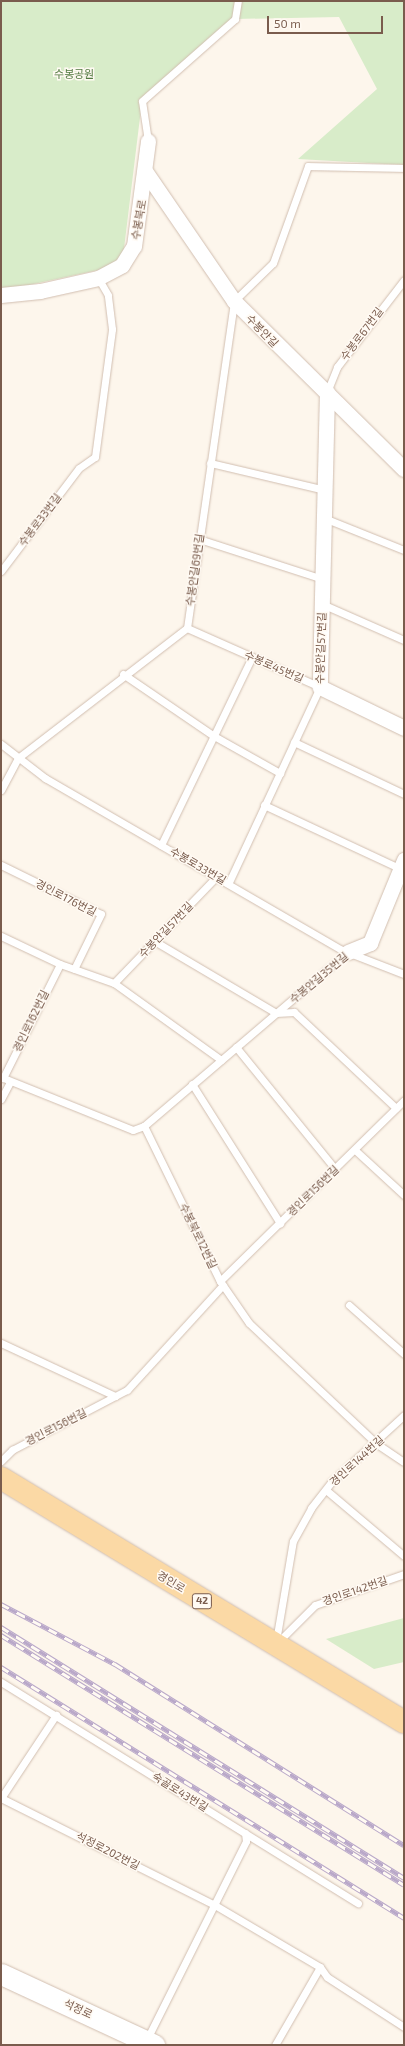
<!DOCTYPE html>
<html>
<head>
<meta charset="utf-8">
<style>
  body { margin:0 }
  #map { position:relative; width:405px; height:2046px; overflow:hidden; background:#fdf6ec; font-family:"Exo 2","Noto Sans KR",sans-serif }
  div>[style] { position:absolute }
  .green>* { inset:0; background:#d8ecc9 }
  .roads { filter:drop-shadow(0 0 1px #d1beb0) drop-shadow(0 0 1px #d1beb0) }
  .service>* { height:7px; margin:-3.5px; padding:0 3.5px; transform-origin:3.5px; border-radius:3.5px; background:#fff }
  .minor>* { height:15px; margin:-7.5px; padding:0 7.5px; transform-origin:7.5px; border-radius:7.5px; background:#fff }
  .secondary>* { height:21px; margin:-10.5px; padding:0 10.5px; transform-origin:10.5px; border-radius:10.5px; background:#fff }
  .primary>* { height:22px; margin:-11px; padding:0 11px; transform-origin:11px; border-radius:11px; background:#fbd9a5 }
  .rail>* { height:4.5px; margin-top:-2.25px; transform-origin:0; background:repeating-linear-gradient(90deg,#fffaf3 0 9px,#b9a8c9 0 18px); box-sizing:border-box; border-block:1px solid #b9a8c9 }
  span { translate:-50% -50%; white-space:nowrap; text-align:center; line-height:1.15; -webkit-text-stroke:3px #fffaf3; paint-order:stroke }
  .shield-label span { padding:1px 3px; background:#fffaf3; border:1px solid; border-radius:3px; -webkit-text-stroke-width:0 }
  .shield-label { font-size:10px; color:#7a5c4d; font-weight:700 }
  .park-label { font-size:11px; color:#537a41 }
  .street-label { font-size:11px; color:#7a5c4d }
  .frame { position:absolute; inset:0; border:2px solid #7a5c4d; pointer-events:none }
  .scale { position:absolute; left:267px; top:16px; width:116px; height:18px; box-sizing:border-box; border:2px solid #7a5c4d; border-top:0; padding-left:5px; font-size:12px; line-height:14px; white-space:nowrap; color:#7a5c4d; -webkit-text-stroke:3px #fffaf3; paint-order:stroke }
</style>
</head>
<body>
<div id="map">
  <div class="green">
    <i style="clip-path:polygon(1px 1px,404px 1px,404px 165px,298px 159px,377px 89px,339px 17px,235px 19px,142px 101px,122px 265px,1px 291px)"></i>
    <i style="clip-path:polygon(404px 1618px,404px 1662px,374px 1669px,326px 1639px)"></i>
  </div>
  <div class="roads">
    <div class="service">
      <i style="left:148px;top:141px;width:40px;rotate:-98.5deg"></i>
      <i style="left:142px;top:101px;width:124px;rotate:-41.4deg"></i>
      <i style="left:235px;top:19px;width:18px;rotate:-81deg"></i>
      <i style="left:327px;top:392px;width:27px;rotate:-68deg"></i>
      <i style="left:337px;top:367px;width:110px;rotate:-52.4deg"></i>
      <i style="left:210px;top:463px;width:118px;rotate:13.2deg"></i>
      <i style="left:324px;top:518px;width:86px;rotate:21.8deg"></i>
      <i style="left:199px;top:539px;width:130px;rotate:17.9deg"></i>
      <i style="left:1px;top:571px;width:129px;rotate:-52.9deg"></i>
      <i style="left:79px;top:468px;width:19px;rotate:-35deg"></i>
      <i style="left:95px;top:457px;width:129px;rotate:-82.4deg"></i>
      <i style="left:112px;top:329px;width:34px;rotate:-97deg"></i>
      <i style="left:108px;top:295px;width:20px;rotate:-120deg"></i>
      <i style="left:322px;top:604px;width:90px;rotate:23.7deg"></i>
      <i style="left:187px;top:628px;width:145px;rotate:23.9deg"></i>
      <i style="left:320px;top:687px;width:217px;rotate:115deg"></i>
      <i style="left:123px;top:674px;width:110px;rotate:34.3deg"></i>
      <i style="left:214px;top:736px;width:76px;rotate:29.3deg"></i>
      <i style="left:294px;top:742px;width:122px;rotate:25.3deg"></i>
      <i style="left:1px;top:744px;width:56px;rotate:37.7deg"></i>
      <i style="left:45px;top:778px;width:343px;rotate:30.1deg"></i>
      <i style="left:342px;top:950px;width:66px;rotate:21.2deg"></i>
      <i style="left:1px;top:790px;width:36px;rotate:-62deg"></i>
      <i style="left:18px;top:758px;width:213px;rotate:-37.6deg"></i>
      <i style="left:187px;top:628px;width:330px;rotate:-81.8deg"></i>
      <i style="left:234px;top:301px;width:54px;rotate:-44.3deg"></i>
      <i style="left:273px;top:263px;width:103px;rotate:-70.2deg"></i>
      <i style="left:308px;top:166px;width:96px;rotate:1.2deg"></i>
      <i style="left:264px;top:805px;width:151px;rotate:25deg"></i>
      <i style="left:161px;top:845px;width:209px;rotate:-64.2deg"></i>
      <i style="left:1px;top:865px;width:111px;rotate:26.1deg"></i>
      <i style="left:101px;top:914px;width:61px;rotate:116.1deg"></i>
      <i style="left:1px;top:936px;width:65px;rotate:25.4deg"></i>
      <i style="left:60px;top:964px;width:57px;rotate:19.4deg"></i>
      <i style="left:114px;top:983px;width:132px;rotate:35.7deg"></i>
      <i style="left:156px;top:942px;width:139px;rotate:30.6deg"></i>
      <i style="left:276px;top:1013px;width:18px;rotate:-3deg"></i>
      <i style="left:294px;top:1012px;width:140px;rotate:43.3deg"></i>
      <i style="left:114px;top:983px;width:147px;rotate:-46.1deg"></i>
      <i style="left:236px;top:1047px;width:157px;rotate:50.9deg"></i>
      <i style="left:1px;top:1077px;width:142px;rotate:21.9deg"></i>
      <i style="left:133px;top:1130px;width:12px;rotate:-20deg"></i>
      <i style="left:144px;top:1126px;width:268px;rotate:-40.5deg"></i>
      <i style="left:3px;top:1078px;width:127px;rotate:-63.4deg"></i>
      <i style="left:192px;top:1084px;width:165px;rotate:57.7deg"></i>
      <i style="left:1px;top:1099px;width:19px;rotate:-62deg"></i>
      <i style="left:144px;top:1126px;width:173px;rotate:63.9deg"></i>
      <i style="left:220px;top:1281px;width:51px;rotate:55.4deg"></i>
      <i style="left:249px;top:1323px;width:176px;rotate:43.4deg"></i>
      <i style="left:377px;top:1444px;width:32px;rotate:34deg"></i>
      <i style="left:355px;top:1150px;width:67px;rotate:42.6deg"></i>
      <i style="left:220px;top:1281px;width:258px;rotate:-44.5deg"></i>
      <i style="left:349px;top:1305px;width:74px;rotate:41.7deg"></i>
      <i style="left:1px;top:1343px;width:126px;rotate:24.9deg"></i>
      <i style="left:1px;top:1461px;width:16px;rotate:-45deg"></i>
      <i style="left:12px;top:1450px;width:130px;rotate:-27.6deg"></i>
      <i style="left:127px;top:1390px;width:142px;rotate:-47.6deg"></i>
      <i style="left:326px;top:1490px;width:102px;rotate:40.2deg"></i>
      <i style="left:276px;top:1641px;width:101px;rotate:-80.4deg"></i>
      <i style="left:293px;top:1541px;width:38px;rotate:-61deg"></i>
      <i style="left:311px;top:1508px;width:33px;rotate:-52deg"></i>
      <i style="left:331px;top:1482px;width:99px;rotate:-42.5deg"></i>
      <i style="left:278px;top:1642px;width:52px;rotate:-45deg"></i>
      <i style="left:315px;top:1605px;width:94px;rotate:-19.2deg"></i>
      <i style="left:1px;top:1682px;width:420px;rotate:31.8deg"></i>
      <i style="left:1px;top:1798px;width:237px;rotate:26.6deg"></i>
      <i style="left:213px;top:1904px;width:124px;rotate:30.5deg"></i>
      <i style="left:320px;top:1967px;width:12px;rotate:55deg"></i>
      <i style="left:327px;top:1977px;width:92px;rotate:33deg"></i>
      <i style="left:1px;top:1798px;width:100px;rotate:-56.5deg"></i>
      <i style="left:147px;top:2039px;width:221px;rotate:-63.4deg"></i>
      <i style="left:246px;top:1841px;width:8px;rotate:-97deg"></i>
      <i style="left:275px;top:2045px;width:90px;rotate:-60deg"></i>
    </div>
    <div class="minor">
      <i style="left:145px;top:171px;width:158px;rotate:55.6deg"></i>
      <i style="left:234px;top:301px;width:239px;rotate:44.7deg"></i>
      <i style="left:1px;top:295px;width:39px;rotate:-6deg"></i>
      <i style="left:40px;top:291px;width:59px;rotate:-12.6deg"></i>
      <i style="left:98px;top:278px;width:27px;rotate:-28deg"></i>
      <i style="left:122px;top:265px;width:22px;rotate:-58deg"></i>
      <i style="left:134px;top:246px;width:106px;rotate:-82.4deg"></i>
      <i style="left:327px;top:392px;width:295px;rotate:91.4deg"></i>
      <i style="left:320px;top:687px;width:93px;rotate:26deg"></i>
      <i style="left:348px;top:952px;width:24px;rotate:-22deg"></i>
      <i style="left:370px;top:943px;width:90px;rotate:-67.7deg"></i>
    </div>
    <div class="secondary">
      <i style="left:1px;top:1974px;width:169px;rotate:24.9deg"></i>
    </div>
    <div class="primary">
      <i style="left:1px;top:1478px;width:471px;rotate:31.2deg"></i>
    </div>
  </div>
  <div class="rail">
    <i style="left:1px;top:1604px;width:129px;rotate:27.8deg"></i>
    <i style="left:115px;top:1664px;width:341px;rotate:32.1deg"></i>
    <i style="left:1px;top:1627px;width:475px;rotate:31.9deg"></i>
    <i style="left:1px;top:1635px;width:474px;rotate:31.8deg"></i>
    <i style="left:1px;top:1667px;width:475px;rotate:31.9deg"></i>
  </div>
  <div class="shield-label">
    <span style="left:202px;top:1601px">42</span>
  </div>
  <div class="park-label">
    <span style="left:74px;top:74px">수봉공원</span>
  </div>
  <div class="street-label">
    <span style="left:139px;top:220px;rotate:-80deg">수봉북로</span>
    <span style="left:262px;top:331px;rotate:46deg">수봉안길</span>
    <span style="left:362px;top:334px;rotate:-53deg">수봉로67번길</span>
    <span style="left:40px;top:520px;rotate:-53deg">수봉로33번길</span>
    <span style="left:195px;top:570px;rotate:-82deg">수봉안길69번길</span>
    <span style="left:321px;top:648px;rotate:-88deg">수봉안길57번길</span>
    <span style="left:274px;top:667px;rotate:24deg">수봉로45번길</span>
    <span style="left:198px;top:866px;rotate:30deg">수봉로33번길</span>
    <span style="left:66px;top:898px;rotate:27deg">경인로176번길</span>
    <span style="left:166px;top:930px;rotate:-46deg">수봉안길57번길</span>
    <span style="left:319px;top:978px;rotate:-40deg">수봉안길35번길</span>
    <span style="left:31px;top:1021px;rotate:-64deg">경인로162번길</span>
    <span style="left:313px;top:1191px;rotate:-44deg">경인로156번길</span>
    <span style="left:198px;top:1236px;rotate:64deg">수봉북로12번길</span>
    <span style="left:56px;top:1427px;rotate:-27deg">경인로156번길</span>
    <span style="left:357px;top:1461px;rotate:-42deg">경인로144번길</span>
    <span style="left:171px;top:1582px;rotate:31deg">경인로</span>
    <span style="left:355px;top:1591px;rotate:-19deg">경인로142번길</span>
    <span style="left:180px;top:1792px;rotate:32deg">숙골로43번길</span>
    <span style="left:108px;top:1851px;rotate:27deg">석정로202번길</span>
    <span style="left:78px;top:2009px;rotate:25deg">석정로</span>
  </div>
  <div class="frame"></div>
  <div class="scale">50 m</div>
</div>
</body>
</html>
